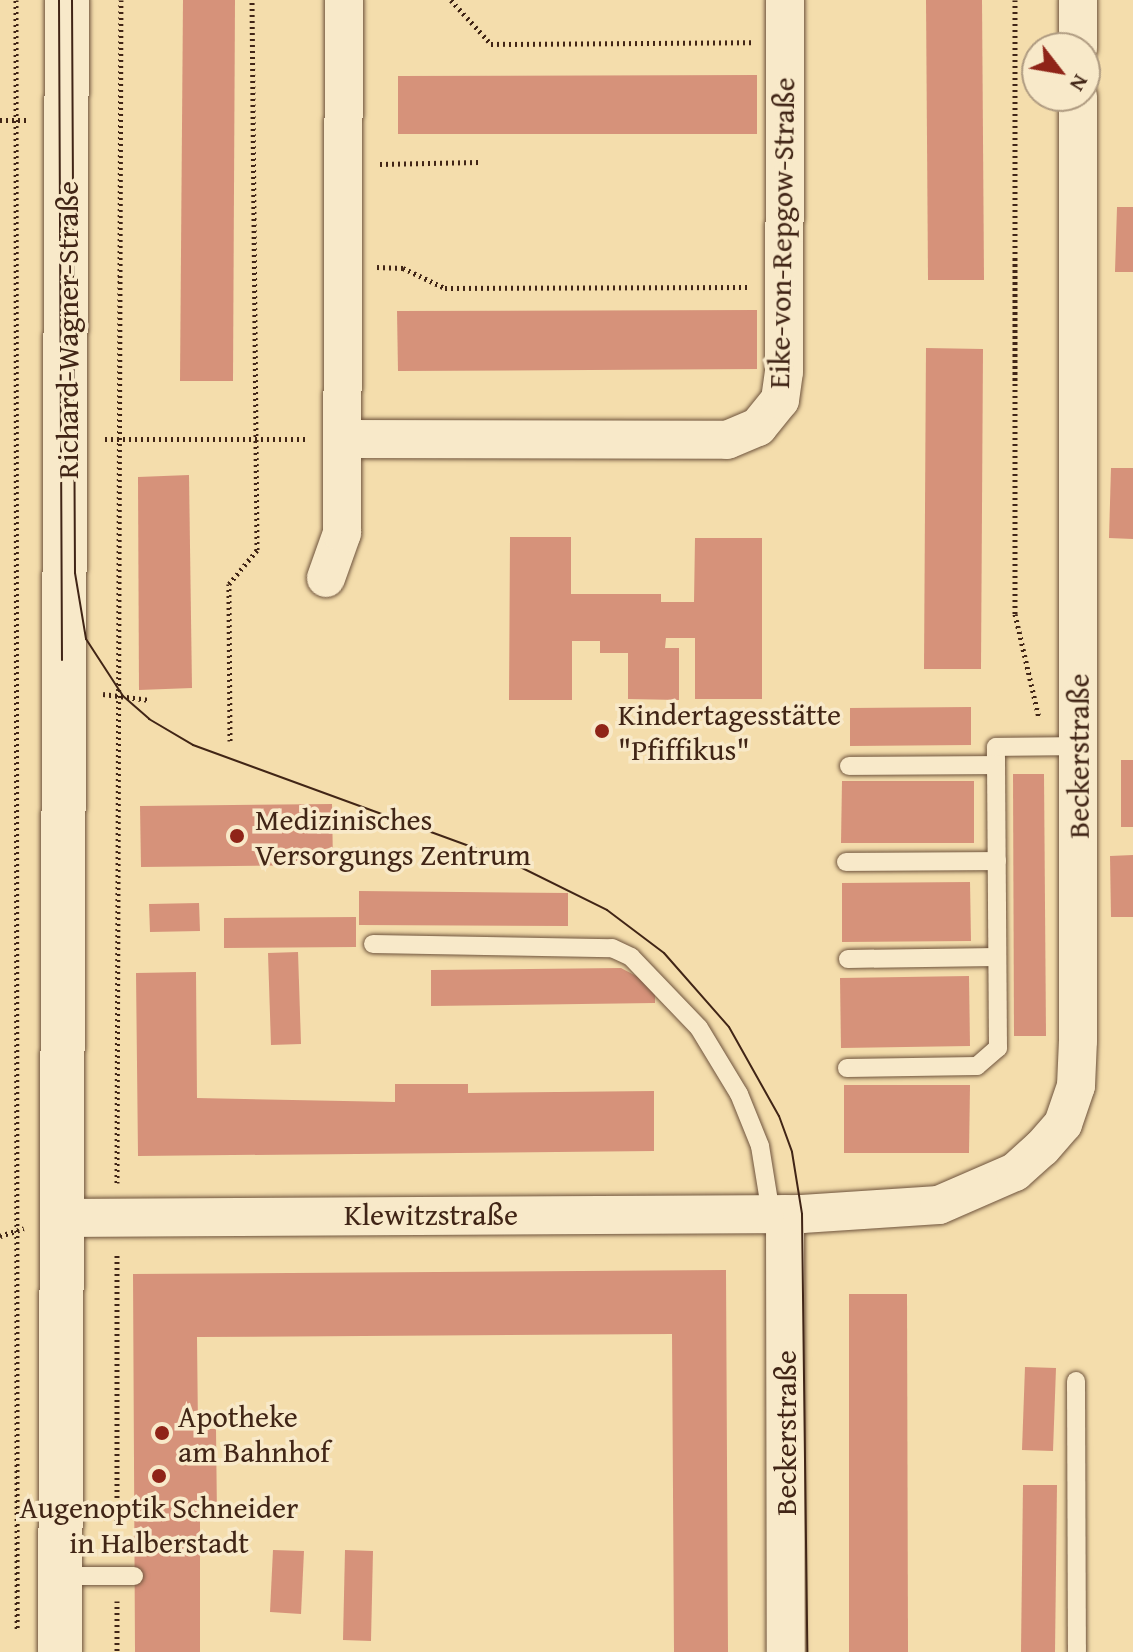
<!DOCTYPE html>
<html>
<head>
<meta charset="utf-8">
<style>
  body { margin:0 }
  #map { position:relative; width:1133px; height:1652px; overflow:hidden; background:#f4ddac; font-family:"Gentium Book Plus",serif }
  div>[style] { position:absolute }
  .building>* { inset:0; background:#d6927a }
  .path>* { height:5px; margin-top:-2.5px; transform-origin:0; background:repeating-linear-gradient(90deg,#412516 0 2px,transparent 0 6px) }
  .roads { filter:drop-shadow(0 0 2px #6e533c) drop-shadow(0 0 2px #6e533c) }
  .lane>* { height:18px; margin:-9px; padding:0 9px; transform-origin:9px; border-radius:9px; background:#f8e9c9 }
  .street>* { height:38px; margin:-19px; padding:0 19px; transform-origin:19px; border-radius:19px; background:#f8e9c9 }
  .secondary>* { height:44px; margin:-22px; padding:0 22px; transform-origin:22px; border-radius:22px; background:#f8e9c9 }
  .tram>* { height:2px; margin:-1px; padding:0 1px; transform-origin:1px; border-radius:1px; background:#412516 }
  .dots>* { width:22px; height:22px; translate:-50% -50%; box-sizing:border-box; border:4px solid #f8e9c9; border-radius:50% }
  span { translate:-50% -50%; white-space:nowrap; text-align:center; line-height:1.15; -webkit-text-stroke:7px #f8e9c9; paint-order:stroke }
  .street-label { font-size:30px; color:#412516 }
  .poi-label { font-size:30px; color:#412516 }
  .left { translate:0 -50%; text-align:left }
  .north { position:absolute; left:1021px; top:32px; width:80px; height:80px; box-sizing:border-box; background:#f8e9c9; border:2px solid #af9b81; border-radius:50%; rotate:121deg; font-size:22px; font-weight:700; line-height:32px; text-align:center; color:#412516 }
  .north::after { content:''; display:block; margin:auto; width:28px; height:36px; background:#8f2418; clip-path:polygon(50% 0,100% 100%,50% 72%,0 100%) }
</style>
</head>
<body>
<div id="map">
  <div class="building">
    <i style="clip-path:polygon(183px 0,235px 0,233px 381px,180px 381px)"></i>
    <i style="clip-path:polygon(926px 0,982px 0,984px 280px,928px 280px)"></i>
    <i style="clip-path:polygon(757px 75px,757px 134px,398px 134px,398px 76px)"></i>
    <i style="clip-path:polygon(1117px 207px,1133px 207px,1133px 272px,1115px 272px)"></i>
    <i style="clip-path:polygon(757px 310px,757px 369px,398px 371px,397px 311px)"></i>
    <i style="clip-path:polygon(926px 348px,983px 349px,981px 669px,924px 669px)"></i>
    <i style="clip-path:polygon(1111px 468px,1133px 468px,1133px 539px,1109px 538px)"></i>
    <i style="clip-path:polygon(189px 475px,192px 688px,139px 690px,138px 477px)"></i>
    <i style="clip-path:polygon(510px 537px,571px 537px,571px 594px,661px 594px,661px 602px,694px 602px,695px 538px,762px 538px,762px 699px,695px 699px,695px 638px,666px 638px,665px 648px,679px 648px,679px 700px,628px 699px,628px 653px,600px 653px,600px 641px,572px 641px,572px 700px,509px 700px)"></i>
    <i style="clip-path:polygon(971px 707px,971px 745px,850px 746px,850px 708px)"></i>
    <i style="clip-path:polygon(1121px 760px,1133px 760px,1133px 827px,1121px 827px)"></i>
    <i style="clip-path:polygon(1013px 774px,1044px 774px,1046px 1036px,1014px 1036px)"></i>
    <i style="clip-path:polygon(842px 781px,974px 781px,974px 843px,841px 843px)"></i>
    <i style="clip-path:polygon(332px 804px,333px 865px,141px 867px,140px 806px)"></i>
    <i style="clip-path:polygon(1133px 855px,1133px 917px,1111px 917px,1110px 856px)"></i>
    <i style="clip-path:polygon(970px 882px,971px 941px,842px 942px,842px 883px)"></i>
    <i style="clip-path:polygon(359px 891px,568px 893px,568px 926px,359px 925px)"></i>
    <i style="clip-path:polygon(199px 903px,200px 931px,150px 932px,149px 904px)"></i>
    <i style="clip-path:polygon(356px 917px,356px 947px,224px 948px,224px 918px)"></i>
    <i style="clip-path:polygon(298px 952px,301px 1044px,271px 1045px,268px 953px)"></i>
    <i style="clip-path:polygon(621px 968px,655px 986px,655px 1003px,431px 1006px,431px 970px)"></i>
    <i style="clip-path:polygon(196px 972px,197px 1098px,395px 1102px,395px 1084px,468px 1084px,468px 1093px,654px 1091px,654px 1151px,138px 1156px,136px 973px)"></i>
    <i style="clip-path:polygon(969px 976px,970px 1046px,841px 1048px,840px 978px)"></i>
    <i style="clip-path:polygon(844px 1085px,970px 1085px,969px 1153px,844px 1153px)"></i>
    <i style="clip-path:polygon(726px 1270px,728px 1652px,674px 1652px,672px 1334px,197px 1337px,198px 1429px,216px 1429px,217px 1517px,200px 1517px,200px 1652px,135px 1652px,133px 1274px)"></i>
    <i style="clip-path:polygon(849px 1294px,907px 1294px,908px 1652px,849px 1652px)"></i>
    <i style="clip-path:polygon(1025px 1367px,1056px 1368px,1053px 1451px,1022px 1450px)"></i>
    <i style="clip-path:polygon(1023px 1485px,1057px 1485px,1055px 1652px,1021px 1652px)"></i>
    <i style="clip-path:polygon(273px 1550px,304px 1551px,301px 1614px,270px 1612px)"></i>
    <i style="clip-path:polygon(345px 1550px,373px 1551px,371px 1641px,343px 1640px)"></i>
  </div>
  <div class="path">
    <i style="left:16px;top:0;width:1631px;rotate:89.96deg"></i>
    <i style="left:451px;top:0;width:59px;rotate:47.7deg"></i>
    <i style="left:491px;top:44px;width:260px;rotate:-0.4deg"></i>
    <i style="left:1015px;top:0;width:614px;rotate:90deg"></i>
    <i style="left:1015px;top:614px;width:107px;rotate:77deg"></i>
    <i style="left:0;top:120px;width:27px"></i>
    <i style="left:380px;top:164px;width:99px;rotate:-1.2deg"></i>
    <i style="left:377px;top:267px;width:26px;rotate:2deg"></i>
    <i style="left:403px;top:268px;width:47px;rotate:25.5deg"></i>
    <i style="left:445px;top:288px;width:305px;rotate:-0.2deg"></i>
    <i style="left:105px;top:439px;width:202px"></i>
    <i style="left:103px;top:694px;width:47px;rotate:7.3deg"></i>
    <i style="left:230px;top:741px;width:157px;rotate:-90.4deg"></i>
    <i style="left:229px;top:584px;width:44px;rotate:-50.5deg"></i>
    <i style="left:257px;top:550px;width:550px;rotate:-90.52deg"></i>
    <i style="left:117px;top:1183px;width:1183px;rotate:-89.81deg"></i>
    <i style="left:0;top:1236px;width:25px;rotate:-18deg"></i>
    <i style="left:117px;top:1551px;width:298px;rotate:-90deg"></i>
    <i style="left:117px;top:1601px;width:51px;rotate:90deg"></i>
  </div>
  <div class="roads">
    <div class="lane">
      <i style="left:849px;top:766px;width:147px;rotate:-0.4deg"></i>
      <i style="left:846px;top:862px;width:151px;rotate:-0.4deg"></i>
      <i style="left:373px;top:944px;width:239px;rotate:1deg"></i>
      <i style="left:612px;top:948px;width:21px;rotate:25deg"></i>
      <i style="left:631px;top:957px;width:98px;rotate:46.2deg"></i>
      <i style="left:699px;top:1028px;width:77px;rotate:58.8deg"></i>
      <i style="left:739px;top:1094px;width:56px;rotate:68deg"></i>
      <i style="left:760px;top:1146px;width:69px;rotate:80.8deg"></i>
      <i style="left:848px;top:959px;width:149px;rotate:-0.8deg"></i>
      <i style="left:847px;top:1068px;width:130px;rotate:-0.9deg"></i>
      <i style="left:977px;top:1066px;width:28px;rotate:-41deg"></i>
      <i style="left:998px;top:1048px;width:301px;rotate:-90.4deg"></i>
      <i style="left:996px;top:747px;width:82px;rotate:-0.7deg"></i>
      <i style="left:1076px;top:1381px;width:271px;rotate:89.8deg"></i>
      <i style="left:60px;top:1576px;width:74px"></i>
    </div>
    <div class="street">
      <i style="left:1078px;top:0;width:48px;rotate:90deg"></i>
      <i style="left:344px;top:439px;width:383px;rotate:0.1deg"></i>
      <i style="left:727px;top:440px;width:34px;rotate:-23deg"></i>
      <i style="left:758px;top:427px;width:35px;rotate:-51deg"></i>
      <i style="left:780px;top:400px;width:28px;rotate:-82deg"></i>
      <i style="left:784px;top:372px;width:372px;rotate:-89.8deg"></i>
      <i style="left:326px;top:578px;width:48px;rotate:-70.4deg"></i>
      <i style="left:342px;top:533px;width:533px;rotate:-89.79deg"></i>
      <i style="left:785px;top:1214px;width:438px;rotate:89.9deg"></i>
      <i style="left:60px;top:1218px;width:742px;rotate:-0.31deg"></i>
      <i style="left:802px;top:1214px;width:137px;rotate:-3.8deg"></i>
      <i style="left:939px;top:1205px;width:83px;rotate:-23.5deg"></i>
      <i style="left:1015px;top:1172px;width:36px;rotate:-42deg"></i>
      <i style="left:1042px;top:1148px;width:32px;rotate:-49deg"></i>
      <i style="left:1063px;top:1124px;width:40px;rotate:-71.1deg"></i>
      <i style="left:1076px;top:1086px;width:45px;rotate:-87.5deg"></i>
      <i style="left:1078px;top:1041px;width:945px;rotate:-90deg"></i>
    </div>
    <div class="secondary">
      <i style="left:60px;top:1652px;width:1652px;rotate:-89.76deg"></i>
    </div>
  </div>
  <div class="tram">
    <i style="left:59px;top:0;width:660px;rotate:89.74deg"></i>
    <i style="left:72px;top:0;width:573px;rotate:89.7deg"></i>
    <i style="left:75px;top:573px;width:67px;rotate:80.5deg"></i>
    <i style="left:86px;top:639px;width:68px;rotate:57deg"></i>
    <i style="left:123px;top:696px;width:35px;rotate:41deg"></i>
    <i style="left:149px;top:719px;width:51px;rotate:30.6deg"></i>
    <i style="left:193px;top:745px;width:329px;rotate:20.1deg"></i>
    <i style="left:502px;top:858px;width:117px;rotate:26.3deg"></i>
    <i style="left:607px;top:910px;width:71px;rotate:37deg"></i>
    <i style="left:664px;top:953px;width:98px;rotate:48.7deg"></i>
    <i style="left:729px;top:1027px;width:102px;rotate:60.7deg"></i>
    <i style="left:779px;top:1116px;width:38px;rotate:70deg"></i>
    <i style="left:792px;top:1152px;width:63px;rotate:80.8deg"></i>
    <i style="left:802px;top:1214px;width:438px;rotate:89.3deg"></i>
  </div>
  <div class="dots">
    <i style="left:602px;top:731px;background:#8f2418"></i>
    <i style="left:237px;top:836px;background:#8f2418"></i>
    <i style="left:162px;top:1433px;background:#8f2418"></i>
    <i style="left:159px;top:1476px;background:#8f2418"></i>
  </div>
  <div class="street-label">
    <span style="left:781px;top:233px;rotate:-89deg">Eike-von-Repgow-Straße</span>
    <span style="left:67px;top:330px;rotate:-90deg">Richard-Wagner-Straße</span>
    <span style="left:1078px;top:756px;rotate:-90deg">Beckerstraße</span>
    <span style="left:431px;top:1214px">Klewitzstraße</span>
    <span style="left:785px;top:1433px;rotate:-90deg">Beckerstraße</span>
  </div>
  <div class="poi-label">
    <span class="left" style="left:618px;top:731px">Kindertagesstätte<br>"Pfiffikus"</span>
    <span class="left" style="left:255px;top:836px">Medizinisches<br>Versorgungs Zentrum</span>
    <span class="left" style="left:178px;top:1433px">Apotheke<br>am Bahnhof</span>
    <span style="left:159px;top:1524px">Augenoptik Schneider<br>in Halberstadt</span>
  </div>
  <div class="north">N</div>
</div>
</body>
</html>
